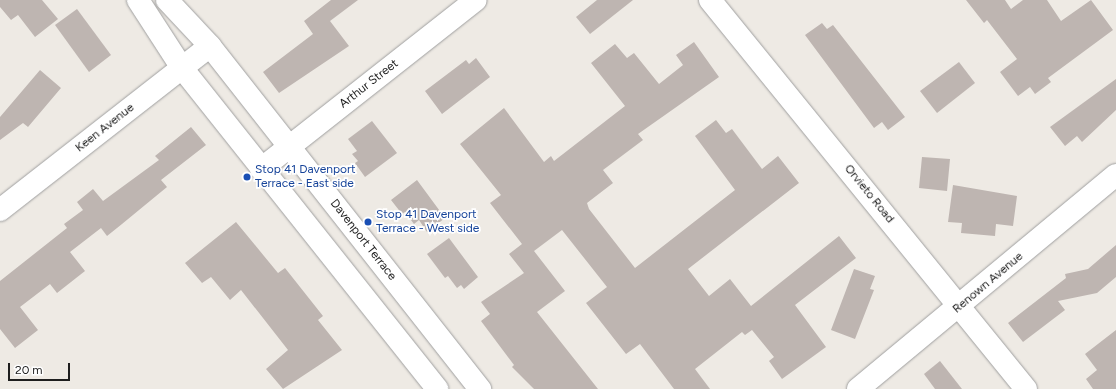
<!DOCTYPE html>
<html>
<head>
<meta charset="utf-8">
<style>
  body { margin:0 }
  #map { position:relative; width:1116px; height:389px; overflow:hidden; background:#eeeae4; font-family:Figtree,sans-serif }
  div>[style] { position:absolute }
  .building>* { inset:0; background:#beb5b1 }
  .roads { filter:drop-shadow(0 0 1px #9f9f9f) drop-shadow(0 0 1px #9f9f9f) }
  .street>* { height:22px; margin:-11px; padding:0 11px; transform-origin:11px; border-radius:11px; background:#fff }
  .dots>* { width:11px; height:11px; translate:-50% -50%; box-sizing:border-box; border:2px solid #fff; border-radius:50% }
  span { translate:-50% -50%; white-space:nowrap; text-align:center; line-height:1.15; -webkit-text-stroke:3.5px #fff; paint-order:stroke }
  .street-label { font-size:12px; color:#1e1e1e }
  .transit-label { font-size:12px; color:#164399 }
  .left { translate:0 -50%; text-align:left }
  .scale { position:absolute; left:8px; top:363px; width:62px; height:18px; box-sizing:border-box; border:2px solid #1e1e1e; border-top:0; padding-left:5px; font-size:12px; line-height:14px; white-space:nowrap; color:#1e1e1e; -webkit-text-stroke:3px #fff; paint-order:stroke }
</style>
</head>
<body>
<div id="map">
  <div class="building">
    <i style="clip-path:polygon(0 0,42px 0,58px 19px,35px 37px,18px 15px,11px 20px,0 7px)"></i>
    <i style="clip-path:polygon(331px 0,358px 0,330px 21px,349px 46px,279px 93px,263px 72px,313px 34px,304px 21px)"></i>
    <i style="clip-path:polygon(597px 0,633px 0,590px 34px,576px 17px)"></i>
    <i style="clip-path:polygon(966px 0,1005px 0,1011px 9px,1023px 0,1047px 0,1061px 21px,1091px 0,1113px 30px,1048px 78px,1051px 82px,1035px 94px,1030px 87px,1018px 96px,1000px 72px,1017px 59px,987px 20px,984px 23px)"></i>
    <i style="clip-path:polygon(77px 9px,111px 55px,89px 72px,55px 25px)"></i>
    <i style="clip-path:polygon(822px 23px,827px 29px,833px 25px,905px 117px,888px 130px,882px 122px,874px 128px,805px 35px)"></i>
    <i style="clip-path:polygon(694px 42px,719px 77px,638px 134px,643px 140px,603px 170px,613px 183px,587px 203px,589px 209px,635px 268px,735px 190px,695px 136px,716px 120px,726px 133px,732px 129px,762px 169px,778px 156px,799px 183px,688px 269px,709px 296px,730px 279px,751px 306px,839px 236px,856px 258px,795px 305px,826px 347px,782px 379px,769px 361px,774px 357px,752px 330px,745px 335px,742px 332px,695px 369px,710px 389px,674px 389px,640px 344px,626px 354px,586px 303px,607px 287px,562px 230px,534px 251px,565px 291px,537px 312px,598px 389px,534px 389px,512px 367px,514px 365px,481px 321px,490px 314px,481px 302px,524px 273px,509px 254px,522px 244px,490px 203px,501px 195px,460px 144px,504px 108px,544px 162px,551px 156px,554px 161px,625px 106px,591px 63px,615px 44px,627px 58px,634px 53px,659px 84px,683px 65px,676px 55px)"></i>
    <i style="clip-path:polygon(476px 58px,490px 77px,442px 114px,425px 91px,466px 60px,469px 64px)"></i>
    <i style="clip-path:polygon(959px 62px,975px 83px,937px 113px,920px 91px)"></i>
    <i style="clip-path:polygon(40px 70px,61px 88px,28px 127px,23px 123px,0 140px,0 117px)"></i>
    <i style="clip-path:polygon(1116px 79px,1116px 110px,1082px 142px,1077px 136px,1065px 146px,1050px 127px)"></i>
    <i style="clip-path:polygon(372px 121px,397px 153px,365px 177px,355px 163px,358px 161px,352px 154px,357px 151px,348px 139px)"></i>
    <i style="clip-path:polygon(191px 127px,206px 145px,161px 180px,167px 187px,122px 224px,107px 236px,101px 228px,70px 252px,85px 271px,57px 293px,50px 284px,20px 307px,38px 330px,15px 348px,0 329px,0 281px,67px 228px,64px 224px,83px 210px,77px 202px,93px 189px,103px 201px,159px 160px,155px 156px)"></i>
    <i style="clip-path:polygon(922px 157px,950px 159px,947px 191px,919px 188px)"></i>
    <i style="clip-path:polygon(417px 180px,445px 218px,427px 232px,419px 220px,414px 224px,405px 212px,402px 214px,391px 200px)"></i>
    <i style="clip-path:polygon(953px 185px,1017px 196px,1013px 226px,996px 224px,995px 236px,961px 233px,962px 223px,948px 222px)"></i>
    <i style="clip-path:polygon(236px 222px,278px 273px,285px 268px,323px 316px,318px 320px,342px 350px,283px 389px,266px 369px,288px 350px,241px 290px,230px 300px,211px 277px,202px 283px,185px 263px)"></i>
    <i style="clip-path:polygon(449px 238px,478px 277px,464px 289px,461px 285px,457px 288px,448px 276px,445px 278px,427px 254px)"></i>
    <i style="clip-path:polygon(1116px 245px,1116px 277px,1097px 293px,1058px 301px,1065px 310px,1023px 342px,1008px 323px,1066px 278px,1065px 274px,1088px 269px)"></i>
    <i style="clip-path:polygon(854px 269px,875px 276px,870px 289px,874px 290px,855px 339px,831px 330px)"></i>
    <i style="clip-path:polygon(1116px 330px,1116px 389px,1093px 389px,1086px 379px,1097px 370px,1085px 354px)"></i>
    <i style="clip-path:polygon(940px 361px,962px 389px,935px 389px,924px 374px)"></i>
  </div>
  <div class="roads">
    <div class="street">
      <i style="left:138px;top:0;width:81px;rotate:57.1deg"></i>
      <i style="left:182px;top:68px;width:410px;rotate:51.5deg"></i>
      <i style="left:167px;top:0;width:63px;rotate:46.9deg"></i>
      <i style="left:210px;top:46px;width:437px;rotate:51.8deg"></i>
      <i style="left:710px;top:0;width:501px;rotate:50.91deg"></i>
      <i style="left:261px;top:169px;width:273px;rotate:-38.2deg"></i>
      <i style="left:0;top:210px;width:266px;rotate:-38deg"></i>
      <i style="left:858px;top:389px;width:335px;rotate:-39.7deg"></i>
    </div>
  </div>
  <div class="dots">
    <i style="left:247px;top:177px;background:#1a4fb4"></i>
    <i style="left:368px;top:222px;background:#1a4fb4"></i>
  </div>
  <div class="street-label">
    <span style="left:369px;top:84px;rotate:-38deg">Arthur Street</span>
    <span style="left:105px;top:128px;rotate:-38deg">Keen Avenue</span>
    <span style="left:869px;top:194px;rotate:51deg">Orvieto Road</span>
    <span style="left:363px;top:240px;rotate:52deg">Davenport Terrace</span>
    <span style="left:988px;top:283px;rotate:-40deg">Renown Avenue</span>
  </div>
  <div class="transit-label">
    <span class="left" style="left:255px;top:177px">Stop 41 Davenport<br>Terrace - East side</span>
    <span class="left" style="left:376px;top:222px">Stop 41 Davenport<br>Terrace - West side</span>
  </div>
  <div class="scale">20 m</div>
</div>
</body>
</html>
